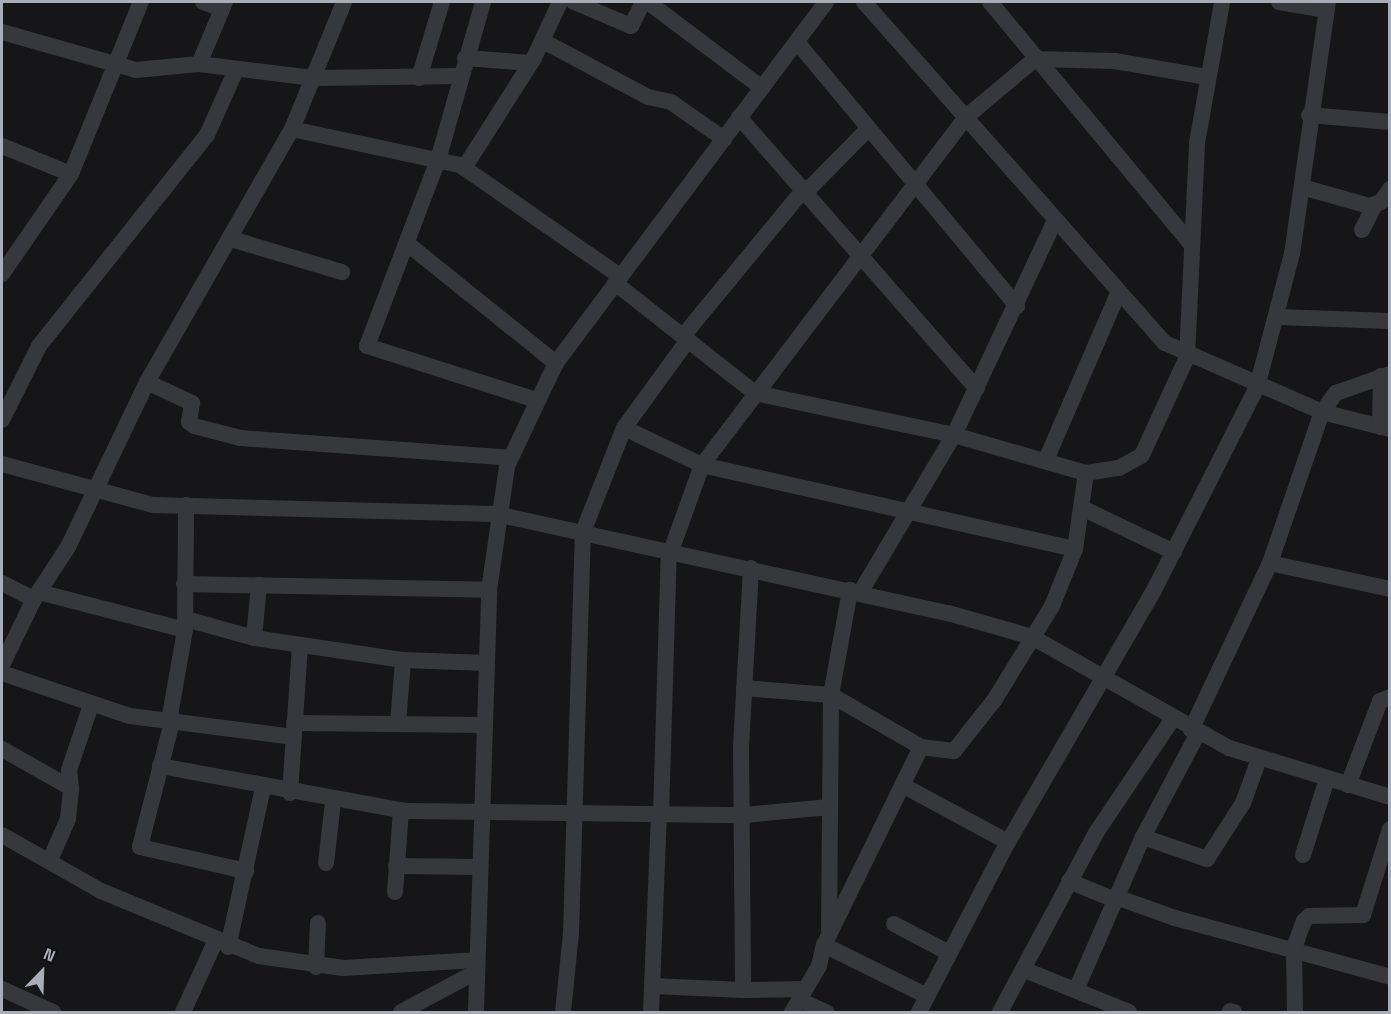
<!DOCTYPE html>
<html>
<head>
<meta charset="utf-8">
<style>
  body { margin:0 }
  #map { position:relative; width:1391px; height:1014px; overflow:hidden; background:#161618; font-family:"Space Grotesk",sans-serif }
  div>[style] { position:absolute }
  .minor>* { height:16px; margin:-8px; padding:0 8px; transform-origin:8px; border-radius:8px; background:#37383d }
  span { translate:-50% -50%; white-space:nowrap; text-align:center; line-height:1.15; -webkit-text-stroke:4.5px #111113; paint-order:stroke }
  .frame { position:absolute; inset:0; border:3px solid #a8adb8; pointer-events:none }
  .north { position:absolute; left:12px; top:942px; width:60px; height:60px; -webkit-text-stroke:4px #111113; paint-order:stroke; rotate:23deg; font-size:16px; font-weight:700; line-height:24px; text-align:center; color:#a8adb8 }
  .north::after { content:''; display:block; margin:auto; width:21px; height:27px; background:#a8adb8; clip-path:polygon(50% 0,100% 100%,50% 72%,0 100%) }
</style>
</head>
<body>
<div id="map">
  <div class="minor">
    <i style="left:203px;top:2px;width:20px;rotate:20deg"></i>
    <i style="left:483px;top:2px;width:164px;rotate:105.9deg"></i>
    <i style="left:438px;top:160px;width:199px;rotate:110.9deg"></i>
    <i style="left:367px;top:346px;width:177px;rotate:17.7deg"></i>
    <i style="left:574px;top:2px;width:62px;rotate:22.8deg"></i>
    <i style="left:631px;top:26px;width:27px;rotate:-63deg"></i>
    <i style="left:648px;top:2px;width:143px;rotate:37deg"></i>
    <i style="left:864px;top:2px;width:455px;rotate:48.6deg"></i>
    <i style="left:1165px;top:343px;width:171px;rotate:23.7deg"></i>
    <i style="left:1322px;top:412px;width:70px;rotate:14deg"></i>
    <i style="left:990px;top:2px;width:316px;rotate:50.3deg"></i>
    <i style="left:1279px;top:2px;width:48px;rotate:9.7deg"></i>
    <i style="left:2px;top:32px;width:139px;rotate:15.8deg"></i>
    <i style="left:136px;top:70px;width:63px;rotate:-5.4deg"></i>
    <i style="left:199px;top:64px;width:115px;rotate:7deg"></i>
    <i style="left:313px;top:78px;width:148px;rotate:-0.8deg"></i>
    <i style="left:543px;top:41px;width:119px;rotate:28.1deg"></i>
    <i style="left:648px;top:97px;width:24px;rotate:12deg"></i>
    <i style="left:671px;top:102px;width:65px;rotate:34.9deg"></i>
    <i style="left:797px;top:42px;width:344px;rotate:50.2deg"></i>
    <i style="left:465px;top:58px;width:66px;rotate:4.3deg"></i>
    <i style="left:199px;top:64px;width:67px;rotate:-67.2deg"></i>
    <i style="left:419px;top:78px;width:79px;rotate:-73.2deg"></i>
    <i style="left:1309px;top:115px;width:81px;rotate:4.9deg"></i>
    <i style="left:739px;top:117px;width:361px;rotate:48.8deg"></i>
    <i style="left:292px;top:129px;width:172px;rotate:12.1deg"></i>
    <i style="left:460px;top:165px;width:195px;rotate:34.8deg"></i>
    <i style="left:2px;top:146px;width:74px;rotate:22.1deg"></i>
    <i style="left:464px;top:168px;width:130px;rotate:-57.5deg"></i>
    <i style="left:534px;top:58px;width:62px;rotate:-65.1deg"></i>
    <i style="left:1302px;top:187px;width:70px;rotate:15.8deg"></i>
    <i style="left:1369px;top:206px;width:13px;rotate:-18deg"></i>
    <i style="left:1381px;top:202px;width:16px;rotate:-55deg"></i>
    <i style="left:807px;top:191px;width:87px;rotate:-45.5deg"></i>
    <i style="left:1362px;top:230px;width:29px;rotate:-63deg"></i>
    <i style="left:231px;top:239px;width:116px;rotate:16.6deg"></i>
    <i style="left:409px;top:245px;width:189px;rotate:38.8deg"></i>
    <i style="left:2px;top:274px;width:121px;rotate:-55.4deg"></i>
    <i style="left:71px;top:174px;width:186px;rotate:-67.9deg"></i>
    <i style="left:615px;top:283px;width:178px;rotate:38.2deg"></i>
    <i style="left:755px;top:393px;width:203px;rotate:11.9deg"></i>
    <i style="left:954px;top:435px;width:137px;rotate:16.1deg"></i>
    <i style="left:1086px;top:473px;width:33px;rotate:-9deg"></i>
    <i style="left:1119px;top:468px;width:26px;rotate:-29deg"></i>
    <i style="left:1142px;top:455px;width:108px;rotate:-65.3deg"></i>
    <i style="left:1187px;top:357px;width:214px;rotate:-87.3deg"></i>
    <i style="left:1197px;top:143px;width:143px;rotate:-79.9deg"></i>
    <i style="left:1279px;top:317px;width:111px;rotate:2.1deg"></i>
    <i style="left:683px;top:336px;width:192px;rotate:-50.5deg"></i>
    <i style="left:147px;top:382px;width:50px;rotate:25deg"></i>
    <i style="left:192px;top:403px;width:19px;rotate:99deg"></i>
    <i style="left:189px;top:422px;width:6px;rotate:39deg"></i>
    <i style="left:194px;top:426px;width:48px;rotate:14.6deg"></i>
    <i style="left:240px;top:438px;width:271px;rotate:4.2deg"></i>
    <i style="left:2px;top:420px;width:83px;rotate:-63.4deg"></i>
    <i style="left:39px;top:346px;width:270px;rotate:-51.5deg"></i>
    <i style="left:207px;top:135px;width:71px;rotate:-66deg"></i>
    <i style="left:1380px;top:427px;width:51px;rotate:-88.9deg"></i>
    <i style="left:624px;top:428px;width:86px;rotate:25.4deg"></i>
    <i style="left:702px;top:465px;width:382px;rotate:12.7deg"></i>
    <i style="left:1046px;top:460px;width:181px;rotate:-66.6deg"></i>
    <i style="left:2px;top:464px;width:156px;rotate:15.2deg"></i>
    <i style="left:153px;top:505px;width:343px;rotate:1.5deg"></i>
    <i style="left:496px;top:514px;width:463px;rotate:12.4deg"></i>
    <i style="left:948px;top:613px;width:87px;rotate:15.9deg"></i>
    <i style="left:1032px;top:637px;width:226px;rotate:29.4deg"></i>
    <i style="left:1229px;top:748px;width:168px;rotate:16.9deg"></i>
    <i style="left:1082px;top:508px;width:102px;rotate:25.6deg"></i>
    <i style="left:671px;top:551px;width:91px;rotate:-70.2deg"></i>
    <i style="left:702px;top:465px;width:437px;rotate:-52.8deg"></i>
    <i style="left:966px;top:117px;width:90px;rotate:-40deg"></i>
    <i style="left:1035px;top:59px;width:80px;rotate:1.4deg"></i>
    <i style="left:1115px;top:61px;width:92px;rotate:10deg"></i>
    <i style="left:1270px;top:563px;width:123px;rotate:12.2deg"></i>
    <i style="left:751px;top:568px;width:179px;rotate:93.2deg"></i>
    <i style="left:741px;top:747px;width:243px;rotate:89.5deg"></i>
    <i style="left:743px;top:990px;width:62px;rotate:-0.9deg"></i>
    <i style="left:2px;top:583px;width:36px;rotate:27deg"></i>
    <i style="left:184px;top:584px;width:305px;rotate:1.1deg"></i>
    <i style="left:259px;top:585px;width:53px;rotate:95.4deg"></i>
    <i style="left:254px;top:638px;width:151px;rotate:8.4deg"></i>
    <i style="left:403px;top:660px;width:84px;rotate:2deg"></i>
    <i style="left:39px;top:592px;width:151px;rotate:14.6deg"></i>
    <i style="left:860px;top:593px;width:184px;rotate:-59.3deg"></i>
    <i style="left:954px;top:435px;width:238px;rotate:-64.8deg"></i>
    <i style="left:186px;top:619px;width:71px;rotate:15.6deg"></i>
    <i style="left:2px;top:665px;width:73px;rotate:-64.1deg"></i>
    <i style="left:34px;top:599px;width:62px;rotate:-56.8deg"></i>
    <i style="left:68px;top:547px;width:183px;rotate:-64.4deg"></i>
    <i style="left:147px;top:382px;width:292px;rotate:-60.2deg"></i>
    <i style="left:292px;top:129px;width:137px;rotate:-67.7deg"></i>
    <i style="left:2px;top:673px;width:135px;rotate:18.6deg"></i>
    <i style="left:130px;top:716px;width:165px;rotate:7.3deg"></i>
    <i style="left:744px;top:688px;width:87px;rotate:4.6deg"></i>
    <i style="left:831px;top:695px;width:104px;rotate:30deg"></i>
    <i style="left:921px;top:747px;width:33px;rotate:7deg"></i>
    <i style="left:954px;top:751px;width:66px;rotate:-51.7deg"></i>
    <i style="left:995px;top:699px;width:109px;rotate:-58.5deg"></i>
    <i style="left:1052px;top:606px;width:61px;rotate:-68deg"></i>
    <i style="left:1075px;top:549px;width:77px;rotate:-81.8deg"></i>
    <i style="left:169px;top:721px;width:92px;rotate:-80deg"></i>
    <i style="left:185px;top:630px;width:125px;rotate:-89.5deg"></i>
    <i style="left:172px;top:722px;width:129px;rotate:104.4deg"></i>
    <i style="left:140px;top:847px;width:109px;rotate:12.8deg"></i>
    <i style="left:294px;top:723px;width:190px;rotate:0.6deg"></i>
    <i style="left:398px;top:724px;width:64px;rotate:-85.5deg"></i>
    <i style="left:1191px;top:730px;width:185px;rotate:-64.7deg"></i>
    <i style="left:1270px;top:563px;width:160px;rotate:-71deg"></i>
    <i style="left:1322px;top:412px;width:24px;rotate:-54deg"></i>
    <i style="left:1336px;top:393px;width:57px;rotate:-19.4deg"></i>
    <i style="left:921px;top:747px;width:220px;rotate:116.1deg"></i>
    <i style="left:824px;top:945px;width:115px;rotate:26.3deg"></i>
    <i style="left:2px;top:749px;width:79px;rotate:29.5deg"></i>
    <i style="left:71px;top:788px;width:18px;rotate:-96deg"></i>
    <i style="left:69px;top:770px;width:69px;rotate:-71.3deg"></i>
    <i style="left:160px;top:766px;width:250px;rotate:10.4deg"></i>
    <i style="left:406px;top:811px;width:338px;rotate:0.7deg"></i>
    <i style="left:744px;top:815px;width:86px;rotate:-5.3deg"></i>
    <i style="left:902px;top:785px;width:120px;rotate:28.3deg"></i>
    <i style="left:1348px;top:785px;width:90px;rotate:-69.1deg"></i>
    <i style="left:1380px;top:701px;width:11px;rotate:-22deg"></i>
    <i style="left:290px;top:793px;width:147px;rotate:-86.1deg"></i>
    <i style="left:661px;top:815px;width:265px;rotate:-88.3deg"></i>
    <i style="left:2px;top:835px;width:114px;rotate:29.5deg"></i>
    <i style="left:101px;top:891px;width:171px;rotate:22.4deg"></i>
    <i style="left:259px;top:956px;width:85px;rotate:8.1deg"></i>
    <i style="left:343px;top:968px;width:133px;rotate:-3.4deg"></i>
    <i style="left:1143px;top:837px;width:68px;rotate:19deg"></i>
    <i style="left:1207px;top:859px;width:67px;rotate:-57.3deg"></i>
    <i style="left:1243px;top:803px;width:47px;rotate:-70deg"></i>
    <i style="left:1303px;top:855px;width:80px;rotate:-72.5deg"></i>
    <i style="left:50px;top:860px;width:45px;rotate:-66.3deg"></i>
    <i style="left:68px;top:819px;width:31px;rotate:-84deg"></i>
    <i style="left:326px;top:863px;width:61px;rotate:-83.5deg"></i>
    <i style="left:396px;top:866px;width:84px;rotate:0.7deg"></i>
    <i style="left:1069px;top:881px;width:50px;rotate:22.4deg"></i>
    <i style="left:395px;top:892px;width:82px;rotate:-85.8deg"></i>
    <i style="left:1116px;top:897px;width:63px;rotate:19.6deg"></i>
    <i style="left:1175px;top:918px;width:223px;rotate:15.3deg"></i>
    <i style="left:894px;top:924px;width:62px;rotate:27.8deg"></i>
    <i style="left:829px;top:930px;width:235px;rotate:-89.5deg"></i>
    <i style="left:831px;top:695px;width:107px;rotate:-79.7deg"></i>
    <i style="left:228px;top:947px;width:163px;rotate:-77.6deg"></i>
    <i style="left:316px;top:967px;width:44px;rotate:-87.4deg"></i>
    <i style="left:1025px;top:970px;width:112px;rotate:22deg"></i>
    <i style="left:652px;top:986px;width:91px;rotate:2.5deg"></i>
    <i style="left:2px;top:989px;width:56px;rotate:24.3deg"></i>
    <i style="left:1076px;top:990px;width:167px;rotate:-66.4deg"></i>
    <i style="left:1143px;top:837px;width:118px;rotate:-62.1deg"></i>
    <i style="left:799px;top:1000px;width:30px;rotate:24deg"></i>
    <i style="left:1230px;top:1011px;width:4px;rotate:14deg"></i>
    <i style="left:183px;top:1012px;width:77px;rotate:-65.4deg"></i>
    <i style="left:401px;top:1012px;width:85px;rotate:-28.1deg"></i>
    <i style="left:476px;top:1012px;width:422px;rotate:-88.2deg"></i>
    <i style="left:489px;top:590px;width:125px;rotate:-81.7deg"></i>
    <i style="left:507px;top:466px;width:114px;rotate:-64.6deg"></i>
    <i style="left:556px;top:363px;width:451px;rotate:-53.2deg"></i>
    <i style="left:563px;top:1012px;width:79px;rotate:-84.2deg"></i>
    <i style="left:571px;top:933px;width:401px;rotate:-88.3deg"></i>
    <i style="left:583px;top:532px;width:112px;rotate:-68.5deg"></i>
    <i style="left:624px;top:428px;width:109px;rotate:-54deg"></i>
    <i style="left:651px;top:1012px;width:197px;rotate:-87.7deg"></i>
    <i style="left:792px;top:1012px;width:53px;rotate:-59.6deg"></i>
    <i style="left:819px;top:966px;width:22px;rotate:-77deg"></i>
    <i style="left:919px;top:1012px;width:192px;rotate:-62.4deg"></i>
    <i style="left:1008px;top:842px;width:289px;rotate:-59.9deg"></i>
    <i style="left:1153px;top:592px;width:230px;rotate:-63.1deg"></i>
    <i style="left:1257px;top:387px;width:138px;rotate:-75.3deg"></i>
    <i style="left:1292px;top:254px;width:255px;rotate:-81.9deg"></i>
    <i style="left:1000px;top:1012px;width:203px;rotate:-61.8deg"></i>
    <i style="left:1096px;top:833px;width:136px;rotate:-56.1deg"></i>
    <i style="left:1295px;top:1012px;width:64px;rotate:-90.9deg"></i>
    <i style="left:1294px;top:948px;width:29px;rotate:-70deg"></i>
    <i style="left:1304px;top:921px;width:7px;rotate:-45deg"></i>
    <i style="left:1309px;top:916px;width:54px;rotate:-1.1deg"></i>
    <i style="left:1363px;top:915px;width:90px;rotate:-72.6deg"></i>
  </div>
  <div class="frame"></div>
  <div class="north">N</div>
</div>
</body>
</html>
